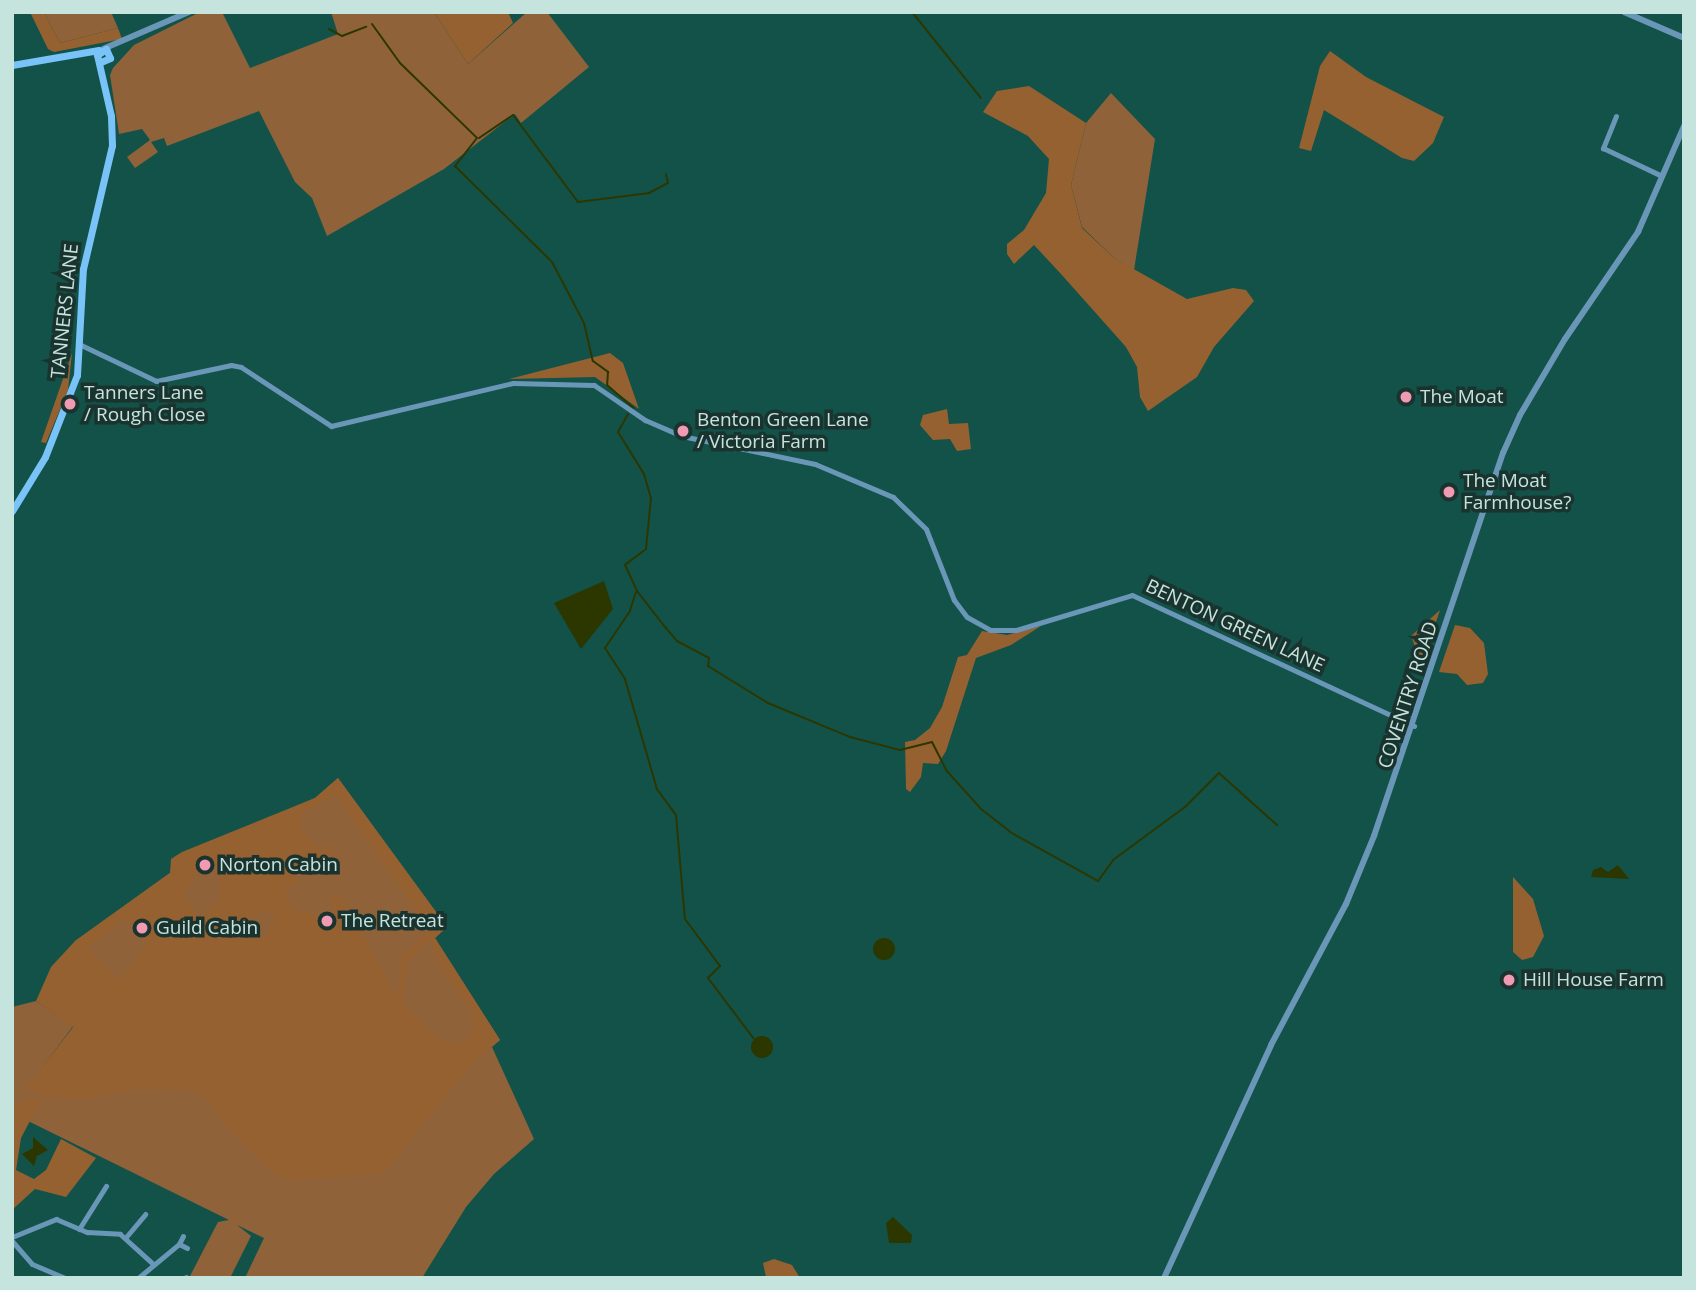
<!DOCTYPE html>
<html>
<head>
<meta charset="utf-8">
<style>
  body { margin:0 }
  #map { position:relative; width:1696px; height:1290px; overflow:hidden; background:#125249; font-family:"Open Sans",sans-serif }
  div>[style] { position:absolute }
  .green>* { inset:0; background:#8f623a }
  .forest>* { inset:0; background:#966130 }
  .water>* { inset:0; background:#2c3700 }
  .round { border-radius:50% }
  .stream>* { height:2px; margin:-1px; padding:0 1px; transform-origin:1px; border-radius:1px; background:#2c3700 }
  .minor>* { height:5px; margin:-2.5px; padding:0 2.5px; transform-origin:2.5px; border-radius:2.5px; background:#6a97b8 }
  .tertiary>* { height:6px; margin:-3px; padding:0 3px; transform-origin:3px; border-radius:3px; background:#6a97b8 }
  .secondary>* { height:7px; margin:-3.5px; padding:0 3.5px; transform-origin:3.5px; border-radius:3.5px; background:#7ac3f8 }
  .dots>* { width:19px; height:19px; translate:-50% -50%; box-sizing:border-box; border:4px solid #1a332e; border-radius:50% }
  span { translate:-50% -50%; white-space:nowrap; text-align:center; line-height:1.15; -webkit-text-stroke:7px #1a332e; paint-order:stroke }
  .street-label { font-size:19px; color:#c6e4de }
  .poi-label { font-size:19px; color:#c6e4de }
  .left { translate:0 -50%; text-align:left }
  .frame { position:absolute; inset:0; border:14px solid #c6e4de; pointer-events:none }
</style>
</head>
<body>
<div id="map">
  <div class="green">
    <i style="clip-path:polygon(44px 12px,111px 12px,118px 28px,60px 43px)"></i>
    <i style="clip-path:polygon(200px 12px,222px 12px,250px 68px,338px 34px,331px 12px,434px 12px,468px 64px,527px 12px,547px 12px,589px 67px,521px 123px,515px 114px,444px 169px,327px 236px,312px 198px,295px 182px,259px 111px,167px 146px,164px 138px,151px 142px,158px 152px,135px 168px,127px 157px,150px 140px,142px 129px,119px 134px,110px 75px,113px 68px,134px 45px)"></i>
    <i style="clip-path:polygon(1111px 93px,1155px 139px,1134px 270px,1114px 258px,1082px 227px,1071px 185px,1086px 123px)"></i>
    <i style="clip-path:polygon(338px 778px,447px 927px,435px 938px,500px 1040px,492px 1047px,534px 1139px,494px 1174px,466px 1207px,422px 1278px,245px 1278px,264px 1238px,237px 1225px,251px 1236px,230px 1278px,189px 1278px,218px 1222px,229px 1220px,24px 1119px,12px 1134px,12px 1007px,36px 1001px,73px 1026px,27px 1088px,83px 1036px,75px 941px,213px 842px,315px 798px)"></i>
  </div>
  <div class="forest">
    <i style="clip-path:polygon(30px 12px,44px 12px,60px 43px,118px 28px,122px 39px,54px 52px,48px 49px)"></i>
    <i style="clip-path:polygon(434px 12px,508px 12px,513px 23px,468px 64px)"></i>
    <i style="clip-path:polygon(1330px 51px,1366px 77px,1444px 117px,1433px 143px,1414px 161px,1402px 158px,1324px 110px,1311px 151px,1299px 148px,1320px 66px)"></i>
    <i style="clip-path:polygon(1029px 86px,1086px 123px,1071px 185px,1082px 228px,1114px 258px,1187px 299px,1233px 288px,1246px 290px,1254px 301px,1214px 347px,1197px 377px,1148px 411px,1140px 397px,1137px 367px,1126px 347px,1061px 274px,1034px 245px,1014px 264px,1007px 254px,1007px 244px,1024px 230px,1046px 193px,1049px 159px,1028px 136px,983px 112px,997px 91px)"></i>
    <i style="clip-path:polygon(72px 353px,68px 390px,46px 443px,41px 442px)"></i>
    <i style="clip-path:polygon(610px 353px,623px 363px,639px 409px,595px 377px,509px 379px)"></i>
    <i style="clip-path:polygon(947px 409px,949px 424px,968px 423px,971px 449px,957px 451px,950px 439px,933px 440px,920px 425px,923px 415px)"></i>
    <i style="clip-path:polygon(1440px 610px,1431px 637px,1421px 663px,1411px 636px)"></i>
    <i style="clip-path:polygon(1455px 625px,1470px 628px,1484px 643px,1488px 674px,1483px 683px,1467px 685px,1457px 674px,1439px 672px)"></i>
    <i style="clip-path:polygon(1041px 626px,1011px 645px,976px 658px,946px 751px,938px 764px,923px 763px,921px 777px,910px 792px,906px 789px,905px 742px,915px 740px,930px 728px,942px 707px,958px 657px,967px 655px,982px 631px,1007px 635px)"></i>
    <i style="clip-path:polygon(evenodd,338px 778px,447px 927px,435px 938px,500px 1040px,474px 1061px,384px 1173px,294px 1180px,275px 1175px,225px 1125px,207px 1098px,193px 1090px,133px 1089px,84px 1099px,44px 1096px,26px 1088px,73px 1027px,36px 1001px,51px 967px,75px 941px,170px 873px,171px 859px,182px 852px,315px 798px,338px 778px,336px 795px,430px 930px,401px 955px,398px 998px,340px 893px,328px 899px,341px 925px,326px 932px,318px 915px,291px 909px,285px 889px,301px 881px,297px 873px,309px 869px,312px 873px,327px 864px,328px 855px,333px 855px,333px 842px,321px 850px,300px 828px,301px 814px,336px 795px,338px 778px,219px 865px,221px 897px,200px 918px,184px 892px,197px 873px,219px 865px,338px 778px,272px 910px,276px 921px,271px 921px,267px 938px,251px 934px,251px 916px,272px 910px,338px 778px,122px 920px,130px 922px,148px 942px,119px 980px,88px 949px,122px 920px,338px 778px,429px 940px,442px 969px,473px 1013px,471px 1036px,460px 1042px,448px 1043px,435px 1036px,403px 1001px,408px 960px,429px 940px)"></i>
    <i style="clip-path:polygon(1513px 877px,1533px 899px,1544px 936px,1533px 957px,1522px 960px,1513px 952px)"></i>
    <i style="clip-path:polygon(32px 1096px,40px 1102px,21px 1138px,16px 1170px,34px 1179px,46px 1170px,61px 1139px,96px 1158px,66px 1197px,35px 1189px,12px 1210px,12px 1109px)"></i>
    <i style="clip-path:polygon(774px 1259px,792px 1265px,800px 1278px,766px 1277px,763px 1263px)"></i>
  </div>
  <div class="water">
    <i style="clip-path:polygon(604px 581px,613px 609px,581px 649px,554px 603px)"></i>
    <i style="clip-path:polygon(1618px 865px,1629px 879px,1591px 877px,1593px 870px,1601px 867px,1608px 872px)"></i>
    <i class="round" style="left:873px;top:938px;width:22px;height:22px"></i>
    <i class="round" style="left:751px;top:1036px;width:22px;height:22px"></i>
    <i style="clip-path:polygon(33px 1137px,48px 1150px,37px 1156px,34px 1166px,22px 1154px,33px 1148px)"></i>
    <i style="clip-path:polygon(893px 1217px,912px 1235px,911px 1243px,889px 1243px,886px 1223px)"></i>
  </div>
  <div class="stream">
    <i style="left:912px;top:12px;width:110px;rotate:51.3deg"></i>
    <i style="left:372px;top:24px;width:48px;rotate:54.3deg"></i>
    <i style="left:400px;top:63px;width:107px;rotate:44.2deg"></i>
    <i style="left:477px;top:138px;width:36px;rotate:128deg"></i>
    <i style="left:455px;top:166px;width:136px;rotate:44.7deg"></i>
    <i style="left:552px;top:262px;width:69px;rotate:62.3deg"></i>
    <i style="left:584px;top:323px;width:39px;rotate:77deg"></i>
    <i style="left:593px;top:361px;width:19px;rotate:36deg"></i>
    <i style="left:608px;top:372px;width:13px;rotate:94deg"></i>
    <i style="left:607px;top:385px;width:35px;rotate:41deg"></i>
    <i style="left:329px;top:29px;width:15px;rotate:28deg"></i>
    <i style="left:342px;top:36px;width:26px;rotate:-21deg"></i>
    <i style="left:479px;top:138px;width:41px;rotate:-34.1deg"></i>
    <i style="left:513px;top:115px;width:109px;rotate:53.2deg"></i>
    <i style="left:578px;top:202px;width:72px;rotate:-7.2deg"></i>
    <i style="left:649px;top:193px;width:21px;rotate:-28deg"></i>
    <i style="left:668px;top:183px;width:9px;rotate:-103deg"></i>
    <i style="left:628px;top:414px;width:21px;rotate:119deg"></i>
    <i style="left:618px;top:432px;width:49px;rotate:58.2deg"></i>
    <i style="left:644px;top:474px;width:25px;rotate:74deg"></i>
    <i style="left:651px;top:498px;width:51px;rotate:95.6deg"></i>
    <i style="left:646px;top:549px;width:26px;rotate:143deg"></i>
    <i style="left:625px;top:565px;width:29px;rotate:65deg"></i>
    <i style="left:637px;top:591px;width:46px;rotate:52.1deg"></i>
    <i style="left:665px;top:627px;width:18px;rotate:49deg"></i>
    <i style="left:677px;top:641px;width:36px;rotate:28deg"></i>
    <i style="left:709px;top:658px;width:8px;rotate:97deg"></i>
    <i style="left:708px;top:666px;width:70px;rotate:31.7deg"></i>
    <i style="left:768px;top:703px;width:89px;rotate:22.5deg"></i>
    <i style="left:850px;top:737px;width:52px;rotate:14.6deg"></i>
    <i style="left:900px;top:750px;width:33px;rotate:-14deg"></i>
    <i style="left:932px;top:742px;width:31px;rotate:63deg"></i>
    <i style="left:946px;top:770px;width:52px;rotate:48.1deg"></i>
    <i style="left:981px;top:809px;width:37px;rotate:38deg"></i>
    <i style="left:1010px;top:832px;width:101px;rotate:29.1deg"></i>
    <i style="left:1098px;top:881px;width:26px;rotate:-54deg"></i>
    <i style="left:1113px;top:860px;width:89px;rotate:-36.4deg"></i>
    <i style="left:1185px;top:807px;width:48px;rotate:-45deg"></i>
    <i style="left:1219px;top:773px;width:78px;rotate:41.9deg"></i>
    <i style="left:636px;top:592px;width:20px;rotate:108deg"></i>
    <i style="left:630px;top:611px;width:45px;rotate:124deg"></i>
    <i style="left:605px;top:648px;width:37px;rotate:57deg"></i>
    <i style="left:625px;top:679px;width:115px;rotate:73.8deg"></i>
    <i style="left:657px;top:789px;width:32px;rotate:54deg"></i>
    <i style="left:676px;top:815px;width:104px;rotate:85.1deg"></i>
    <i style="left:685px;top:919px;width:59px;rotate:53.3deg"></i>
    <i style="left:720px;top:966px;width:17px;rotate:135deg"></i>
    <i style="left:708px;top:978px;width:76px;rotate:53deg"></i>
  </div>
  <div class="minor">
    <i style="left:1616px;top:116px;width:35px;rotate:112deg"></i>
    <i style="left:1603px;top:148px;width:65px;rotate:25.4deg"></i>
    <i style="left:81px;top:345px;width:83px;rotate:25.6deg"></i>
    <i style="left:156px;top:381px;width:77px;rotate:-12deg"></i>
    <i style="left:231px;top:365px;width:10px;rotate:11deg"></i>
    <i style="left:241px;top:367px;width:108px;rotate:33.2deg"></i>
    <i style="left:331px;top:426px;width:187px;rotate:-13.3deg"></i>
    <i style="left:513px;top:383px;width:81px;rotate:1.4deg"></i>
    <i style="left:594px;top:385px;width:62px;rotate:34.5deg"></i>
    <i style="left:645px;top:420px;width:40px;rotate:23.4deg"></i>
    <i style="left:682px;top:436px;width:136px;rotate:11.9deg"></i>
    <i style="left:815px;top:464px;width:85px;rotate:22.9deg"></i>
    <i style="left:893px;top:497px;width:46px;rotate:44.1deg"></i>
    <i style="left:926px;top:529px;width:76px;rotate:68.5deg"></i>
    <i style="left:954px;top:600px;width:21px;rotate:53deg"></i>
    <i style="left:967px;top:617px;width:26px;rotate:29deg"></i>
    <i style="left:990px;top:630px;width:26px"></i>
    <i style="left:1016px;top:630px;width:121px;rotate:-16.8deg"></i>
    <i style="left:1132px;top:595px;width:311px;rotate:24.9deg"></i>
    <i style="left:79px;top:1229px;width:51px;rotate:-57.9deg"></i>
    <i style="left:183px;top:1236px;width:9px;rotate:117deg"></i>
    <i style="left:179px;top:1244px;width:9px;rotate:27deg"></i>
    <i style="left:12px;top:1237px;width:48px;rotate:-22.2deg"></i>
    <i style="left:56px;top:1219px;width:34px;rotate:23deg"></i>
    <i style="left:87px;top:1232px;width:33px;rotate:3deg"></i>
    <i style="left:120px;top:1234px;width:43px;rotate:42.2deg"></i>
    <i style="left:126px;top:1237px;width:30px;rotate:-50deg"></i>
    <i style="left:12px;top:1241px;width:30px;rotate:49deg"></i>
    <i style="left:32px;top:1264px;width:36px;rotate:23deg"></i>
    <i style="left:186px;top:1277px;width:1px;rotate:90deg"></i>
    <i style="left:138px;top:1278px;width:53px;rotate:-39.7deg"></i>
  </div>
  <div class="tertiary">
    <i style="left:1624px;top:12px;width:65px;rotate:23.4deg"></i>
    <i style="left:103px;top:49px;width:94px;rotate:-23.3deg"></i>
    <i style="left:1164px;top:1278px;width:256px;rotate:-65.3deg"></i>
    <i style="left:1271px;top:1045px;width:160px;rotate:-62deg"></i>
    <i style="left:1346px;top:904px;width:74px;rotate:-67.6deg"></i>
    <i style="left:1374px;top:836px;width:404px;rotate:-71.4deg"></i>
    <i style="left:1503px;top:453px;width:42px;rotate:-65.9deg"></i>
    <i style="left:1520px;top:415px;width:88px;rotate:-59.4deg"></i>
    <i style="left:1565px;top:339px;width:130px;rotate:-55.7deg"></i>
    <i style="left:1638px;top:232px;width:116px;rotate:-66.5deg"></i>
  </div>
  <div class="secondary">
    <i style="left:12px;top:65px;width:88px;rotate:-9.8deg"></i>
    <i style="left:12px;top:511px;width:63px;rotate:-58.6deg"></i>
    <i style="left:45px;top:457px;width:88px;rotate:-68.7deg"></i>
    <i style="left:77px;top:375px;width:106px;rotate:-86.8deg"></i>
    <i style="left:83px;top:269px;width:127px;rotate:-76.8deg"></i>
    <i style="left:112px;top:145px;width:29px;rotate:-92deg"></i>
    <i style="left:111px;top:116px;width:63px;rotate:-102.9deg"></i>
    <i style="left:97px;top:55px;width:11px;rotate:-34deg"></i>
    <i style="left:106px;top:49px;width:10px;rotate:66deg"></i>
    <i style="left:110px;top:58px;width:10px;rotate:156deg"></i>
  </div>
  <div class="dots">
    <i style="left:1406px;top:397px;background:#f19ab3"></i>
    <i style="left:70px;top:404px;background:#f19ab3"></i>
    <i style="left:683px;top:431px;background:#f19ab3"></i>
    <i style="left:1449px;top:492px;background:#f19ab3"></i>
    <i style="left:205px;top:865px;background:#f19ab3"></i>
    <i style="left:327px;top:921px;background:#f19ab3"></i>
    <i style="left:142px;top:928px;background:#f19ab3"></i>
    <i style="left:1509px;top:980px;background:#f19ab3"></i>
  </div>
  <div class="street-label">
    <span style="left:65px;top:311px;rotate:-84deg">TANNERS LANE</span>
    <span style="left:1235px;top:626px;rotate:25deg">BENTON GREEN LANE</span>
    <span style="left:1408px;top:695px;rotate:-72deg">COVENTRY ROAD</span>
  </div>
  <div class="poi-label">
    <span class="left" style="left:84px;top:404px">Tanners Lane<br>/ Rough Close</span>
    <span class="left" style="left:1420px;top:397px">The Moat</span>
    <span class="left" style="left:697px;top:431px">Benton Green Lane<br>/ Victoria Farm</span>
    <span class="left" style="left:1463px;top:492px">The Moat<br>Farmhouse?</span>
    <span class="left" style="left:219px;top:865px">Norton Cabin</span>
    <span class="left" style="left:341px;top:921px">The Retreat</span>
    <span class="left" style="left:156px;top:928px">Guild Cabin</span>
    <span class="left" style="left:1523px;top:980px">Hill House Farm</span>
  </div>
  <div class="frame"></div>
</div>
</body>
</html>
